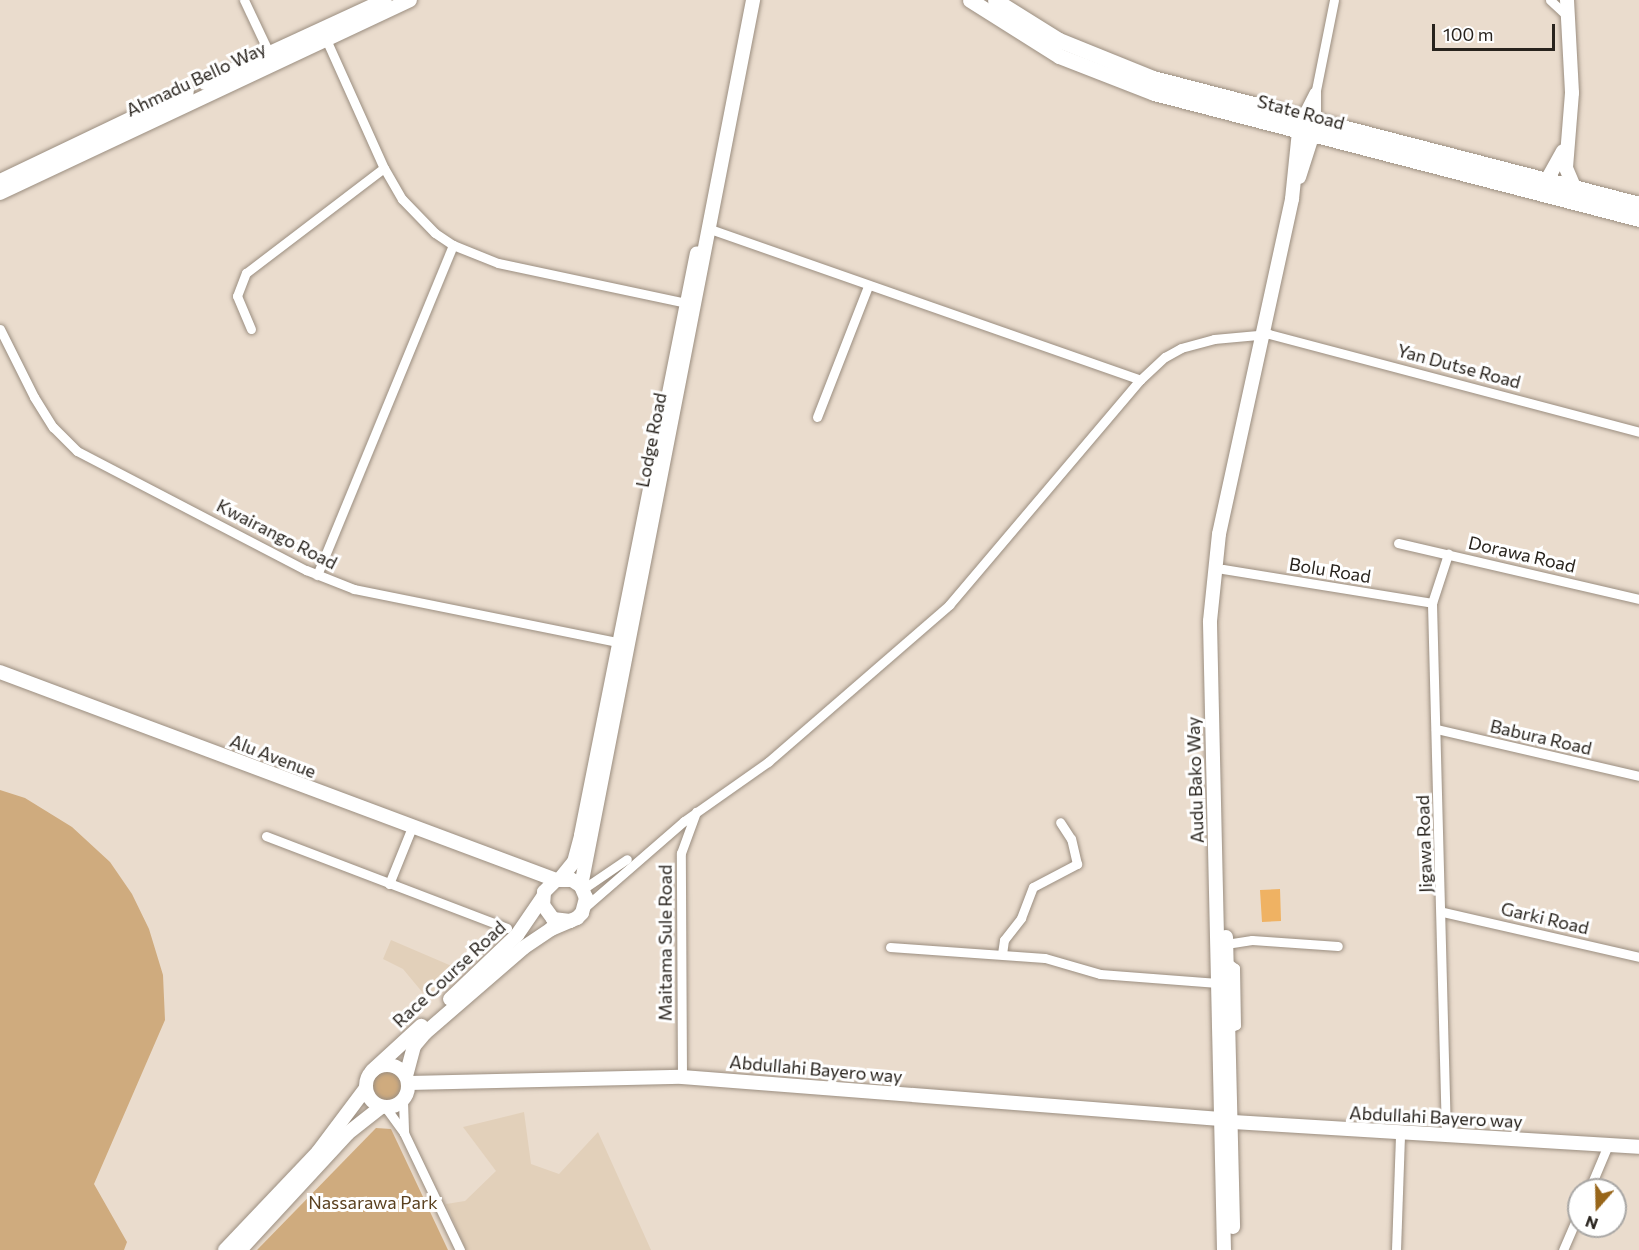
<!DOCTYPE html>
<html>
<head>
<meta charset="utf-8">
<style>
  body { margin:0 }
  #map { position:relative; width:1639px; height:1250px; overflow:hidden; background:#eadccd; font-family:Commissioner,sans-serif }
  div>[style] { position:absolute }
  .built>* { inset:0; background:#e2d0ba }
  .green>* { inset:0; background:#cfab7e }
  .round { border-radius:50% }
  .water>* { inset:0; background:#efb263 }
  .roads { filter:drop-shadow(0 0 2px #9b8e80) drop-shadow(0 0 2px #9b8e80) }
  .street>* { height:9px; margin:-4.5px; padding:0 4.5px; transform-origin:4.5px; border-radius:4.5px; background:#fff }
  .secondary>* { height:14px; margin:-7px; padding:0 7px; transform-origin:7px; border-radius:7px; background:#fff }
  .secondary>.ring { margin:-7px; padding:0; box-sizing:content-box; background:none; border:14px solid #fff; border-radius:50% }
  .primary>* { height:15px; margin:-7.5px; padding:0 7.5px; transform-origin:7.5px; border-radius:7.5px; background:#fff }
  span { translate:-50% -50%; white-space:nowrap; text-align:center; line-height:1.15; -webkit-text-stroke:6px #fff; paint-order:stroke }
  .street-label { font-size:18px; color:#28231d }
  .park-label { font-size:18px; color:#5a401f }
  .north { position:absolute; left:1567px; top:1178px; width:60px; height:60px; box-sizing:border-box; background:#fff; border:2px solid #a9a7a5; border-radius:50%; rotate:200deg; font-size:16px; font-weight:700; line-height:24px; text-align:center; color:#28231d }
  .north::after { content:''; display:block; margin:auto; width:21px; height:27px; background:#98661a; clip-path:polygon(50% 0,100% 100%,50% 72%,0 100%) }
  .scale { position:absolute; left:1432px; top:24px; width:123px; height:27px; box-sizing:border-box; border:3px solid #28231d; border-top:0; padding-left:8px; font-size:18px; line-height:21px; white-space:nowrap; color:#28231d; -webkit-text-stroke:4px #fff; paint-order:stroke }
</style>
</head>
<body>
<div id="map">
  <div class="built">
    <i style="clip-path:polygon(391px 940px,454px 967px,456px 969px,428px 999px,403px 969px,383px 959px)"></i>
    <i style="clip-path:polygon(524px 1112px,531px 1164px,559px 1174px,598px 1132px,651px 1250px,466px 1250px,446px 1204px,465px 1201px,496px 1171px,463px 1127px)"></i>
  </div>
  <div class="green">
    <i style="clip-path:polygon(0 790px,25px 798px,72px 827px,110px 862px,132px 894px,149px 929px,163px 975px,165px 1020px,94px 1184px,127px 1242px,124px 1250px,0 1250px)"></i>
    <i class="round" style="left:371px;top:1070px;width:32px;height:32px"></i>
    <i style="clip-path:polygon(376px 1128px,391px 1129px,448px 1250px,257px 1250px)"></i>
  </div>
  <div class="water">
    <i style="clip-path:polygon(1280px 889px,1281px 921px,1262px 922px,1260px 890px)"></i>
  </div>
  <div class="roads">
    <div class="street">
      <i style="left:244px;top:0;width:63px;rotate:64.7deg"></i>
      <i style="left:1550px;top:0;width:25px;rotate:43deg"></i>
      <i style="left:325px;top:37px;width:144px;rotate:65.8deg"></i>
      <i style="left:384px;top:168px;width:36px;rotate:60deg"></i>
      <i style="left:402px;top:199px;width:47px;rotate:45.9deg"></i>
      <i style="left:435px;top:233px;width:22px;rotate:34deg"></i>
      <i style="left:453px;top:245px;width:48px;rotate:21.8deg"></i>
      <i style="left:498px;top:263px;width:192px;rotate:12deg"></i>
      <i style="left:1301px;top:117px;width:28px;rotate:-63deg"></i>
      <i style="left:1316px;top:121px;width:31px;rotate:-90deg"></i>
      <i style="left:1316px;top:90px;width:92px;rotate:-78.7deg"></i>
      <i style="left:710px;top:229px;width:456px;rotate:19.3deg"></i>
      <i style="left:0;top:329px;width:76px;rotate:63.4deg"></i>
      <i style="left:34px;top:397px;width:36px;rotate:58deg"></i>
      <i style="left:53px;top:427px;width:34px;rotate:45deg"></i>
      <i style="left:77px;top:451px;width:258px;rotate:27.5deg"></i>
      <i style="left:306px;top:570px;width:52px;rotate:21.6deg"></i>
      <i style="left:354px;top:589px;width:267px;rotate:11.4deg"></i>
      <i style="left:251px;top:329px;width:36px;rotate:-113deg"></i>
      <i style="left:237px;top:296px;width:25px;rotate:-69deg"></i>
      <i style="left:246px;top:273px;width:173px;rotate:-37.3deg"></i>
      <i style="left:817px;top:417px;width:141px;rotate:-68.7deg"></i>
      <i style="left:1398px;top:543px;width:247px;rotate:13.1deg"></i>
      <i style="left:1223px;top:569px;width:212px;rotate:9.2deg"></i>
      <i style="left:317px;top:575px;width:357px;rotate:-67.6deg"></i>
      <i style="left:1436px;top:729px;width:208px;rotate:13deg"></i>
      <i style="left:266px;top:836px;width:258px;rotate:20.9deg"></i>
      <i style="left:389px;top:884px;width:61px;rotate:-68deg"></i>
      <i style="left:583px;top:889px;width:53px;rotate:-34.3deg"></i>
      <i style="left:585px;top:907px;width:131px;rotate:-41deg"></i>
      <i style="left:684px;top:821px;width:103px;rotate:-35.1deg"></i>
      <i style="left:768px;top:762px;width:240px;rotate:-40.9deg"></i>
      <i style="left:949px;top:605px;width:295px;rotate:-49.7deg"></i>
      <i style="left:1140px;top:380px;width:34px;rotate:-43deg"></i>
      <i style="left:1165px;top:357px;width:18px;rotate:-29deg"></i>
      <i style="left:1181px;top:348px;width:34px;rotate:-15deg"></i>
      <i style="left:1214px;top:339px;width:55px;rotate:-5.2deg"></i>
      <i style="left:1269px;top:334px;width:383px;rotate:14.8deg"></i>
      <i style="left:1443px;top:912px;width:201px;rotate:12.9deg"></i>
      <i style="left:1226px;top:944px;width:26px;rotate:-9deg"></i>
      <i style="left:1252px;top:940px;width:86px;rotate:4deg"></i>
      <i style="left:890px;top:947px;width:155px;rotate:4.1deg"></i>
      <i style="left:1045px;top:958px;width:57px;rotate:16.2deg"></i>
      <i style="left:1100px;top:974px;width:118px;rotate:4.4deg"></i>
      <i style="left:1002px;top:954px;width:14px;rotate:-82deg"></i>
      <i style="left:1004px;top:940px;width:28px;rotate:-52deg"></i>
      <i style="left:1021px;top:918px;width:33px;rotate:-69deg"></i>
      <i style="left:1033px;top:887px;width:50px;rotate:-27.6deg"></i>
      <i style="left:1077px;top:864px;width:26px;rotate:-103deg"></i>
      <i style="left:1071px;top:839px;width:20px;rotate:-123deg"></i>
      <i style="left:1227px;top:962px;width:10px;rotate:37deg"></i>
      <i style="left:1235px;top:968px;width:57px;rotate:89deg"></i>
      <i style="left:1236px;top:1025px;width:8px;rotate:157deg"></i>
      <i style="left:682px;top:1077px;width:224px;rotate:-90.3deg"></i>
      <i style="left:681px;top:853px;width:44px;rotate:-69.9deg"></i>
      <i style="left:403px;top:1101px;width:32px;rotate:88deg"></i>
      <i style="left:404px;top:1133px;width:130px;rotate:64.4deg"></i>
      <i style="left:386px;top:1108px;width:31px;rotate:54deg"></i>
      <i style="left:1446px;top:1135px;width:532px;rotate:-91.51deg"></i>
      <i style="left:1432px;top:603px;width:52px;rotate:-71.9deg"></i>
      <i style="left:1589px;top:1190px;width:49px;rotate:-67.1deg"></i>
      <i style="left:1396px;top:1250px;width:117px;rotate:-88deg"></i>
      <i style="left:1563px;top:1250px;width:40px;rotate:-66.6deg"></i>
    </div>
    <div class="secondary">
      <i style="left:1567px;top:0;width:93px;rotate:86.9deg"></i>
      <i style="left:1572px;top:93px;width:75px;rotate:94.6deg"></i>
      <i style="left:1566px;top:168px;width:21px;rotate:67deg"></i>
      <i style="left:205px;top:83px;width:198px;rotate:-24.8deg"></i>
      <i style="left:1299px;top:177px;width:56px;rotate:-72.2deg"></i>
      <i style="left:1547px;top:180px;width:33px;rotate:-61deg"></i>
      <i style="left:0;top:181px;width:207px;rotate:-25.5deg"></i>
      <i style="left:0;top:193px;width:453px;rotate:-25.2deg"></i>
      <i style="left:0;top:672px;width:594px;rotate:20.51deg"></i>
      <i style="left:560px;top:879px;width:22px;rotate:-51deg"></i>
      <i style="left:574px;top:862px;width:28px;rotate:-75deg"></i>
      <i style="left:581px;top:835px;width:593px;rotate:-78.73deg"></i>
      <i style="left:581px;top:886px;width:903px;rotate:-79.01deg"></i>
      <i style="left:1226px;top:937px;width:290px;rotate:88.6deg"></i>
      <i style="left:450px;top:999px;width:93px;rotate:-43.7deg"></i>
      <i style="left:517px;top:935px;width:46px;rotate:-55.6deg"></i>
      <i class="ring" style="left:366px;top:1065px;width:28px;height:28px"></i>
      <i style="left:372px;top:1071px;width:67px;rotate:-42.6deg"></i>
      <i style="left:406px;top:1076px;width:31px;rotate:-75deg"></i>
      <i style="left:414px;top:1046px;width:17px;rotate:-50deg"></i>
      <i style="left:425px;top:1033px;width:130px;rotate:-40.9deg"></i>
      <i style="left:523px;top:948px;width:34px;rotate:-34deg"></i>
      <i style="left:551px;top:929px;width:21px;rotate:-23deg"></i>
      <i style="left:570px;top:921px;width:8px;rotate:-23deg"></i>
      <i style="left:577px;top:918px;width:7px;rotate:-45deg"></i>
      <i style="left:582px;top:913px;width:16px;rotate:-75deg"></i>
      <i style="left:586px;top:898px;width:13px;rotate:-113deg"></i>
      <i style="left:581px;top:886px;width:11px;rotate:-146deg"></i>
      <i style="left:572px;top:880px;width:16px;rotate:180deg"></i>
      <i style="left:556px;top:880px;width:17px;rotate:135deg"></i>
      <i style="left:544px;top:892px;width:13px;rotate:94deg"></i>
      <i style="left:543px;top:905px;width:17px;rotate:54deg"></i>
      <i style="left:553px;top:919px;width:17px;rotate:7deg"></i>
      <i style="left:409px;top:1083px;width:273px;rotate:-1.3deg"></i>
      <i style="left:682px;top:1077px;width:540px;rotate:4.46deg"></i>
      <i style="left:1232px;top:1122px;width:408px;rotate:3.5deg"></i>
      <i style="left:225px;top:1250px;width:135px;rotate:-46.5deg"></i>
      <i style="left:318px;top:1152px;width:80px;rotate:-53.1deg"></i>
      <i style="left:240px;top:1250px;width:159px;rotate:-47.3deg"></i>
      <i style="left:348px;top:1133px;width:42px;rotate:-38.2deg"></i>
      <i style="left:1224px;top:1250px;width:629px;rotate:-91.28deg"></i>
      <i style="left:1210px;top:621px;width:87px;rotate:-84.1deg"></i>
      <i style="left:1219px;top:534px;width:343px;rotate:-77.7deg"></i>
      <i style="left:1292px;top:199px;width:77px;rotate:-84.1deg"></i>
    </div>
    <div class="primary">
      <i style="left:970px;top:0;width:105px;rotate:32.2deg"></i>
      <i style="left:1059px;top:56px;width:102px;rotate:21.3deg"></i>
      <i style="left:1154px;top:93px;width:501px;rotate:14.56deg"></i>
      <i style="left:995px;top:0;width:75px;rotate:32deg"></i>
      <i style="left:1059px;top:40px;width:101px;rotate:22deg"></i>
      <i style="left:1153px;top:78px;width:502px;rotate:14.53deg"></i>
    </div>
  </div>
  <div class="street-label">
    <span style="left:196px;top:79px;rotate:-25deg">Ahmadu Bello Way</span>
    <span style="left:1301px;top:112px;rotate:15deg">State Road</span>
    <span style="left:1459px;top:366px;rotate:15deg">Yan Dutse Road</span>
    <span style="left:651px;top:440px;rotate:-79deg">Lodge Road</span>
    <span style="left:277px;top:534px;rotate:27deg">Kwairango Road</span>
    <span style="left:1522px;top:554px;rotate:13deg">Dorawa Road</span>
    <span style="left:1330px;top:570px;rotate:9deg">Bolu Road</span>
    <span style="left:1541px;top:737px;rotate:13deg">Babura Road</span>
    <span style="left:273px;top:756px;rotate:21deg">Alu Avenue</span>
    <span style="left:1195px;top:780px;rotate:-92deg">Audu Bako Way</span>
    <span style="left:1424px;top:844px;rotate:-92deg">Jigawa Road</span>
    <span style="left:1545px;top:918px;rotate:13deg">Garki Road</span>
    <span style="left:665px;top:943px;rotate:-90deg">Maitama Sule Road</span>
    <span style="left:449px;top:974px;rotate:-43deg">Race Course Road</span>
    <span style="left:816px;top:1069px;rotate:5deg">Abdullahi Bayero way</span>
    <span style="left:1436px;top:1117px;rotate:3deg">Abdullahi Bayero way</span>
  </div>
  <div class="park-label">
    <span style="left:373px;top:1202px">Nassarawa Park</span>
  </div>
  <div class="north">N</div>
  <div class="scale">100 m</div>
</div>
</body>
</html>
